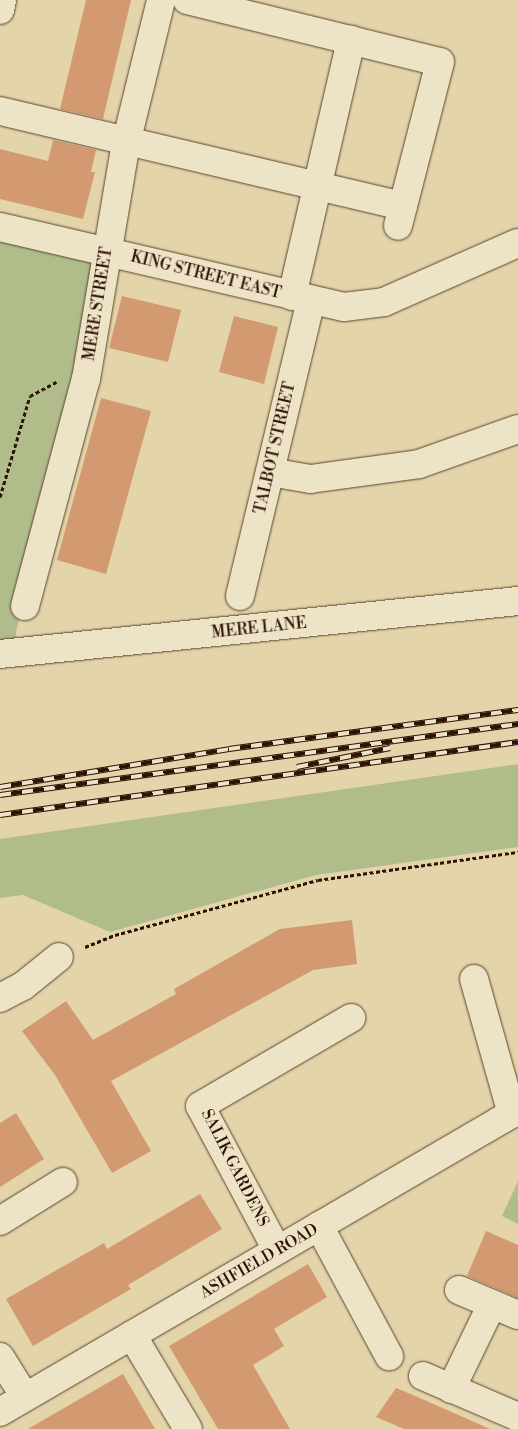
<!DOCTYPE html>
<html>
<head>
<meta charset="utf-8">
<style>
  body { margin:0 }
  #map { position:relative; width:518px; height:1429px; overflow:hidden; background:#e3d4a9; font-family:"Libre Bodoni",serif }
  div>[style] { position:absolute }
  .green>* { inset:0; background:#b0bd8b }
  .building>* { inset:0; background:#d39970 }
  .path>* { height:3px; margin-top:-1.5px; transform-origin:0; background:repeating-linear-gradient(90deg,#2f1206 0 4px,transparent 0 6.5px) }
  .roads { filter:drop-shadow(0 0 1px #5c422f) drop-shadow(0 0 1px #5c422f) }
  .minor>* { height:28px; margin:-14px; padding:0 14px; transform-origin:14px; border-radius:14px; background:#ede3c7 }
  .rail>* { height:5.5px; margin-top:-2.75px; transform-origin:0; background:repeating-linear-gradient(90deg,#ede3c7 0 11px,#2f1206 0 22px); box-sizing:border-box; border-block:1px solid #2f1206 }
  span { translate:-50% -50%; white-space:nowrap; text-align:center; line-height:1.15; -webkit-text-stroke:5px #ede3c7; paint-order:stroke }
  .street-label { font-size:16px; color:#2f1206 }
</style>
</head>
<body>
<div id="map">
  <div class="green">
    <i style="clip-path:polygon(0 233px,99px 255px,77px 385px,16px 632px,16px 647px,0 649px)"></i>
    <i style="clip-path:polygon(518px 764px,518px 847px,316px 875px,110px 932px,23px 895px,0 898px,0 839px)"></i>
    <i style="clip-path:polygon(518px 1181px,518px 1224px,502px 1216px)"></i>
  </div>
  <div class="building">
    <i style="clip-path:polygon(86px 0,131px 0,103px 119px,60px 109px)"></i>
    <i style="clip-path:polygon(53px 140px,96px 150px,91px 172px,95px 172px,83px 219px,0 199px,0 149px,48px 161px)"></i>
    <i style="clip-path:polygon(122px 296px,181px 310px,168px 362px,109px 348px)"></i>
    <i style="clip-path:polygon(234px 316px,278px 327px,264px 384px,219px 372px)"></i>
    <i style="clip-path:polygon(101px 398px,151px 411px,106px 574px,57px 560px)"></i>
    <i style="clip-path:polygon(352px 920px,357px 964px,313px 970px,111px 1081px,151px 1151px,112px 1173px,55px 1075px,22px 1031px,66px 1001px,93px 1040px,176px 994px,174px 989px,280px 929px)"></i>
    <i style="clip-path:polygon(16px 1113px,44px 1159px,0 1187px,0 1123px)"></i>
    <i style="clip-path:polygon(200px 1194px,222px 1229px,128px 1285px,131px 1289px,33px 1346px,6px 1299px,104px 1243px,107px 1249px)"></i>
    <i style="clip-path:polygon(486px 1231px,518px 1245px,518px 1298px,467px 1276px)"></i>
    <i style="clip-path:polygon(308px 1264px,327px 1297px,274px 1329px,284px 1346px,253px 1365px,290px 1429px,218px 1429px,169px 1346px)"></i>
    <i style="clip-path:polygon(123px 1374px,155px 1429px,28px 1429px,78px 1400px)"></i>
    <i style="clip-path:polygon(396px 1388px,413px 1395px,490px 1429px,404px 1429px,376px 1417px)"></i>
  </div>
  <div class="path">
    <i style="left:0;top:497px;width:105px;rotate:-73.5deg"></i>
    <i style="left:30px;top:396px;width:30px;rotate:-28deg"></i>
    <i style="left:85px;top:947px;width:32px;rotate:-22deg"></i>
    <i style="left:115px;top:935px;width:210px;rotate:-15.2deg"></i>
    <i style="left:318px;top:880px;width:202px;rotate:-8deg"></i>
  </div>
  <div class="roads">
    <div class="minor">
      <i style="left:187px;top:0;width:260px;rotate:13.8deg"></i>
      <i style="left:440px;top:62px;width:169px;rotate:104.4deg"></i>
      <i style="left:0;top:10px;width:10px;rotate:-79deg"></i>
      <i style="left:0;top:111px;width:414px;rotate:13.3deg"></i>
      <i style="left:0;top:227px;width:353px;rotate:13.1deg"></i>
      <i style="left:344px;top:307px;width:40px;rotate:-7.1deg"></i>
      <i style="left:384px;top:302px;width:146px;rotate:-23.8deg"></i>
      <i style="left:292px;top:296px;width:263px;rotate:-77deg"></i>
      <i style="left:270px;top:472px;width:41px;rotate:9.9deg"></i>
      <i style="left:310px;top:479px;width:110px;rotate:-7.8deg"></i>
      <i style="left:419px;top:464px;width:105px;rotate:-19.5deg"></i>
      <i style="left:240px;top:596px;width:303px;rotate:-76.5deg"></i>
      <i style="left:25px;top:606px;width:235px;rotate:-75deg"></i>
      <i style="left:86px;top:379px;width:239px;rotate:-80.4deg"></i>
      <i style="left:126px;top:143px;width:147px;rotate:-76.2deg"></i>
      <i style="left:0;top:654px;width:521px;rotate:-5.84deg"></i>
      <i style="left:474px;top:979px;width:140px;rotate:74.3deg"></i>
      <i style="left:0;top:998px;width:26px;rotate:-28deg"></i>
      <i style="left:23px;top:986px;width:46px;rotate:-38.9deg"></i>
      <i style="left:0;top:1221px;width:74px;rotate:-31.8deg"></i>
      <i style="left:319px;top:1226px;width:148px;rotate:61.7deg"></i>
      <i style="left:277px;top:1250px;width:163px;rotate:-118.1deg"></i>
      <i style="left:200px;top:1106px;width:175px;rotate:-30.2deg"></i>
      <i style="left:459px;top:1290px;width:64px;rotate:23deg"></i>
      <i style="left:132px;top:1335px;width:109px;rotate:59.2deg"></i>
      <i style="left:0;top:1357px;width:47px;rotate:58deg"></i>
      <i style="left:423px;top:1376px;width:103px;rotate:23.3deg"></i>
      <i style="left:451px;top:1389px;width:94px;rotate:-64.2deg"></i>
      <i style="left:0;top:1412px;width:600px;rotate:-30.24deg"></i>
    </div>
  </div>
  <div class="rail">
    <i style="left:297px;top:767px;width:95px;rotate:-11.5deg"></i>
    <i style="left:0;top:787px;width:232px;rotate:-9.4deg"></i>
    <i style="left:229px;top:749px;width:292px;rotate:-7.7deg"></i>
    <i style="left:0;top:795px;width:523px;rotate:-7.8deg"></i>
    <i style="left:0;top:815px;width:523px;rotate:-8.02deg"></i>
  </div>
  <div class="street-label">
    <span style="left:206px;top:275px;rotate:14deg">KING STREET EAST</span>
    <span style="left:98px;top:304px;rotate:-81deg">MERE STREET</span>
    <span style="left:275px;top:448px;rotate:-77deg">TALBOT STREET</span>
    <span style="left:259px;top:628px;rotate:-6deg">MERE LANE</span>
    <span style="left:235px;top:1168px;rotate:63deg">SALIK GARDENS</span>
    <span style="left:259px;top:1261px;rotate:-30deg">ASHFIELD ROAD</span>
  </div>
</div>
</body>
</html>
